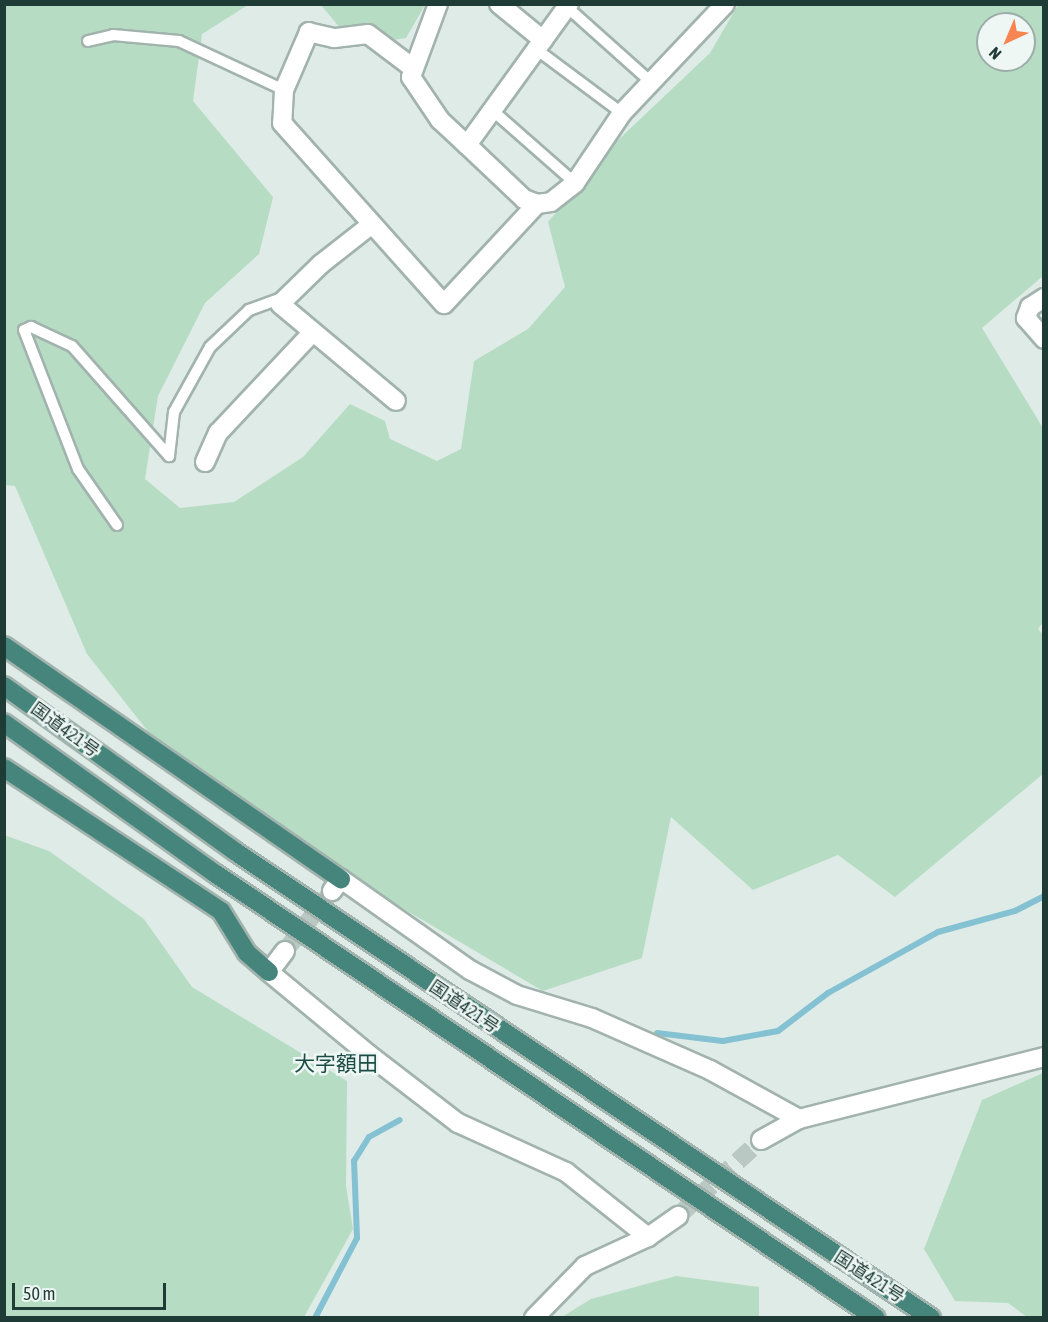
<!DOCTYPE html>
<meta charset="utf-8">
<style>
body{margin:0}
#map{position:relative;width:1048px;height:1322px;overflow:hidden;background:#dfebe6;font-family:"Asap Condensed","Noto Sans JP",sans-serif}
div>[style]{position:absolute}
.green>*{inset:0;background:#b6ddc4}
.stream>*{height:6px;margin:-3px;padding:0 3px;transform-origin:3px;border-radius:3px;background:#84c1d2}
.minor-tunnel>*{height:18px;margin-top:-9px;transform-origin:0;background:repeating-linear-gradient(90deg,#b9c8c3 0 18px,transparent 0 27px)}
.roads{filter:drop-shadow(2px 0 #a2b3ae) drop-shadow(-2px 0 #a2b3ae) drop-shadow(0 2px #a2b3ae) drop-shadow(0 -2px #a2b3ae)}
.service>*{height:10px;margin:-5px;padding:0 5px;transform-origin:5px;border-radius:5px;background:#fff}
.minor>*{height:18px;margin:-9px;padding:0 9px;transform-origin:9px;border-radius:9px;background:#fff}
.trunk>*{height:18px;margin:-9px;padding:0 9px;transform-origin:9px;border-radius:9px;background:#46857b}
span{translate:-50% -50%;white-space:nowrap;text-align:center;line-height:1.15;-webkit-text-stroke:5px #eff7f4;paint-order:stroke}
.street-label{font-size:18px;color:#1f3b36}
.quarter-label{font-size:21px;color:#1b4d45}
.frame{position:absolute;inset:0;border:6px solid #1f3b36;pointer-events:none}
.north{position:absolute;left:976px;top:12px;width:60px;height:60px;box-sizing:border-box;background:#eff7f4;border:2px solid #9caca8;border-radius:50%;rotate:224deg;font-size:16px;font-weight:700;line-height:24px;text-align:center;color:#1f3b36}
.north::after{content:'';display:block;margin:auto;width:21px;height:27px;background:#f68551;clip-path:polygon(50% 0,100% 100%,50% 72%,0 100%)}
.scale{position:absolute;left:12px;top:1283px;width:154px;height:27px;box-sizing:border-box;border:3px solid #1f3b36;border-top:0;padding-left:8px;font-size:18px;line-height:21px;white-space:nowrap;color:#1f3b36;-webkit-text-stroke:4px #eff7f4;paint-order:stroke}
</style>
<div id="map">
<div class="green">
<i style="clip-path:polygon(evenodd,4px 5px,248px 5px,202px 34px,193px 101px,273px 197px,259px 254px,205px 303px,158px 396px,145px 479px,180px 508px,234px 502px,303px 457px,350px 404px,385px 421px,390px 439px,437px 461px,461px 449px,474px 361px,528px 329px,565px 287px,548px 222px,617px 141px,710px 53px,738px 5px,1043px 5px,1043px 276px,982px 328px,1043px 428px,1044px 621px,1038px 629px,1044px 636px,1043px 774px,895px 897px,838px 855px,753px 890px,671px 817px,642px 958px,543px 991px,341px 872px,161px 748px,87px 654px,15px 486px,5px 485px,4px 5px,988px 24px,1024px 24px,1024px 60px,988px 60px,988px 24px)"></i>
<i style="clip-path:polygon(321px 5px,425px 5px,406px 38px,355px 46px)"></i>
<i style="clip-path:polygon(4px 835px,49px 851px,144px 919px,192px 987px,347px 1081px,346px 1186px,353px 1229px,304px 1317px,5px 1317px)"></i>
<i style="clip-path:polygon(1043px 1073px,1043px 1317px,1027px 1317px,1008px 1303px,955px 1301px,924px 1249px,982px 1100px)"></i>
<i style="clip-path:polygon(676px 1276px,759px 1287px,759px 1317px,562px 1317px,591px 1299px)"></i>
</div>
<div class="stream">
<i style="left:657px;top:1033px;width:66px;rotate:6.9deg"></i>
<i style="left:723px;top:1041px;width:56px;rotate:-10.3deg"></i>
<i style="left:778px;top:1031px;width:63px;rotate:-37.2deg"></i>
<i style="left:828px;top:993px;width:126px;rotate:-29deg"></i>
<i style="left:938px;top:932px;width:80px;rotate:-15.3deg"></i>
<i style="left:1015px;top:911px;width:33px;rotate:-27deg"></i>
<i style="left:315px;top:1318px;width:90px;rotate:-62.3deg"></i>
<i style="left:357px;top:1238px;width:77px;rotate:-92.2deg"></i>
<i style="left:354px;top:1161px;width:28px;rotate:-58deg"></i>
<i style="left:369px;top:1137px;width:35px;rotate:-29deg"></i>
</div>
<div class="minor-tunnel">
<i style="left:285px;top:951px;width:76px;rotate:-51.9deg"></i>
<i style="left:678px;top:1216px;width:113px;rotate:-42.5deg"></i>
</div>
<div class="roads">
<div class="service">
<i style="left:567px;top:7px;width:113px;rotate:41.8deg"></i>
<i style="left:88px;top:41px;width:26px;rotate:-13deg"></i>
<i style="left:113px;top:35px;width:66px;rotate:5.2deg"></i>
<i style="left:179px;top:41px;width:116px;rotate:25deg"></i>
<i style="left:536px;top:49px;width:107px;rotate:36.7deg"></i>
<i style="left:492px;top:110px;width:111px;rotate:41.3deg"></i>
<i style="left:117px;top:525px;width:68px;rotate:-124.9deg"></i>
<i style="left:78px;top:469px;width:149px;rotate:-111.2deg"></i>
<i style="left:24px;top:330px;width:8px;rotate:-23deg"></i>
<i style="left:31px;top:327px;width:45px;rotate:24.9deg"></i>
<i style="left:72px;top:346px;width:147px;rotate:48.6deg"></i>
<i style="left:169px;top:456px;width:44px;rotate:-83.5deg"></i>
<i style="left:174px;top:412px;width:74px;rotate:-61deg"></i>
<i style="left:210px;top:347px;width:54px;rotate:-43.5deg"></i>
<i style="left:249px;top:310px;width:38px;rotate:-20deg"></i>
</div>
<div class="minor">
<i style="left:438px;top:4px;width:78px;rotate:110.3deg"></i>
<i style="left:411px;top:77px;width:52px;rotate:56deg"></i>
<i style="left:440px;top:120px;width:37px;rotate:43deg"></i>
<i style="left:499px;top:4px;width:57px;rotate:39.3deg"></i>
<i style="left:413px;top:68px;width:56px;rotate:-142.9deg"></i>
<i style="left:368px;top:34px;width:34px;rotate:173deg"></i>
<i style="left:334px;top:38px;width:26px;rotate:-167deg"></i>
<i style="left:309px;top:32px;width:63px;rotate:113.3deg"></i>
<i style="left:284px;top:90px;width:33px;rotate:93deg"></i>
<i style="left:282px;top:123px;width:243px;rotate:48.2deg"></i>
<i style="left:444px;top:304px;width:137px;rotate:-47.1deg"></i>
<i style="left:537px;top:204px;width:14px;rotate:-159deg"></i>
<i style="left:524px;top:199px;width:79px;rotate:-136.5deg"></i>
<i style="left:467px;top:145px;width:174px;rotate:-54.1deg"></i>
<i style="left:537px;top:204px;width:14px;rotate:-8deg"></i>
<i style="left:551px;top:202px;width:31px;rotate:-38deg"></i>
<i style="left:575px;top:183px;width:84px;rotate:-56.1deg"></i>
<i style="left:622px;top:113px;width:150px;rotate:-46.6deg"></i>
<i style="left:372px;top:224px;width:65px;rotate:141.9deg"></i>
<i style="left:321px;top:264px;width:57px;rotate:135.7deg"></i>
<i style="left:280px;top:304px;width:151px;rotate:39.9deg"></i>
<i style="left:1044px;top:298px;width:17px;rotate:147deg"></i>
<i style="left:1030px;top:307px;width:12px;rotate:110deg"></i>
<i style="left:1026px;top:318px;width:28px;rotate:49deg"></i>
<i style="left:205px;top:462px;width:32px;rotate:-66deg"></i>
<i style="left:218px;top:433px;width:136px;rotate:-46.8deg"></i>
<i style="left:332px;top:891px;width:15px;rotate:-53deg"></i>
<i style="left:341px;top:879px;width:158px;rotate:35.2deg"></i>
<i style="left:470px;top:970px;width:53px;rotate:28deg"></i>
<i style="left:517px;top:995px;width:78px;rotate:17deg"></i>
<i style="left:592px;top:1018px;width:129px;rotate:23.8deg"></i>
<i style="left:710px;top:1070px;width:102px;rotate:28.8deg"></i>
<i style="left:285px;top:951px;width:26px;rotate:127deg"></i>
<i style="left:269px;top:972px;width:129px;rotate:39.6deg"></i>
<i style="left:368px;top:1054px;width:113px;rotate:37.5deg"></i>
<i style="left:458px;top:1123px;width:119px;rotate:24.4deg"></i>
<i style="left:566px;top:1172px;width:105px;rotate:38.4deg"></i>
<i style="left:761px;top:1140px;width:43px;rotate:-28.9deg"></i>
<i style="left:799px;top:1119px;width:253px;rotate:-14.2deg"></i>
<i style="left:534px;top:1318px;width:73px;rotate:-45.6deg"></i>
<i style="left:585px;top:1266px;width:69px;rotate:-24.7deg"></i>
<i style="left:648px;top:1237px;width:37px;rotate:-35deg"></i>
</div>
<div class="trunk">
<i style="left:4px;top:646px;width:410px;rotate:34.7deg"></i>
<i style="left:4px;top:686px;width:285px;rotate:35.6deg"></i>
<i style="left:236px;top:852px;width:837px;rotate:33.84deg"></i>
<i style="left:4px;top:723px;width:260px;rotate:35.5deg"></i>
<i style="left:216px;top:874px;width:795px;rotate:33.93deg"></i>
<i style="left:4px;top:768px;width:260px;rotate:33.4deg"></i>
<i style="left:221px;top:911px;width:49px;rotate:58.2deg"></i>
<i style="left:247px;top:953px;width:29px;rotate:41deg"></i>
</div>
</div>
<div class="street-label">
<span style="left:65px;top:730px;rotate:36deg">国道421号</span>
<span style="left:464px;top:1007px;rotate:34deg">国道421号</span>
<span style="left:869px;top:1277px;rotate:33deg">国道421号</span>
</div>
<div class="quarter-label">
<span style="left:336px;top:1063px">大字額田</span>
</div>
<div class="frame"></div>
<div class="north">N</div>
<div class="scale">50 m</div>
</div>
